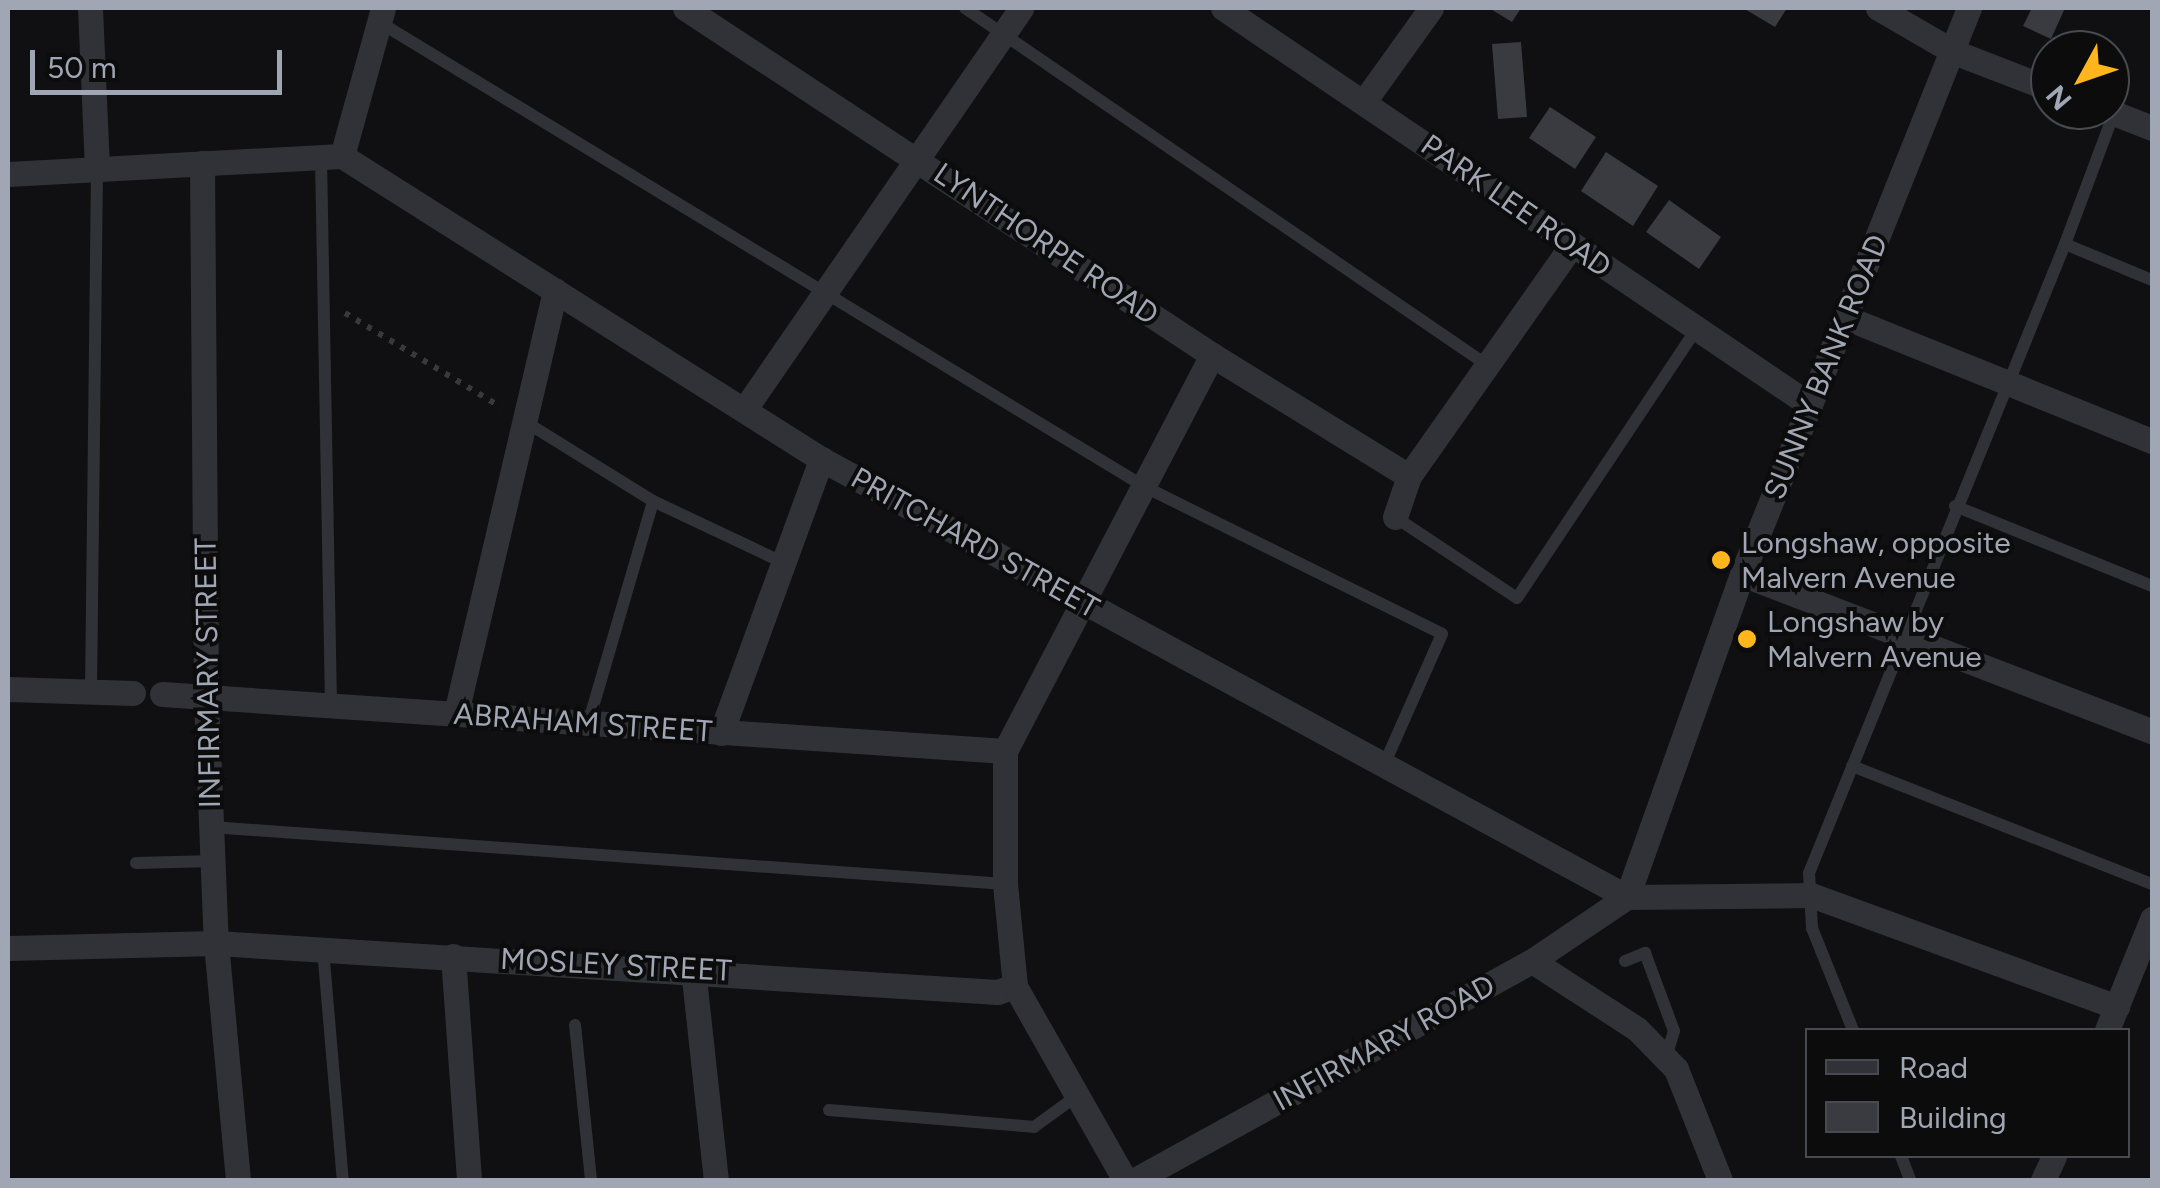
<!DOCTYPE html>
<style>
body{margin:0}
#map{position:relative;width:2160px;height:1188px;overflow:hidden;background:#101012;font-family:Figtree,sans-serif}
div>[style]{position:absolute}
.building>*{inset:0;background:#3a3b40}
.path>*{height:6px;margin-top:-3px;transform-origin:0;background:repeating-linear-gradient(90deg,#37393e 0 5px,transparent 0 13px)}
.lane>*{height:12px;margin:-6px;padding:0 6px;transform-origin:6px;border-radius:6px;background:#313237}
.street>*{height:25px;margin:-12.5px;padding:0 12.5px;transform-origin:12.5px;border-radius:12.5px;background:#313237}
.dots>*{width:28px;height:28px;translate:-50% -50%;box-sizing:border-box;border:5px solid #0c0c0d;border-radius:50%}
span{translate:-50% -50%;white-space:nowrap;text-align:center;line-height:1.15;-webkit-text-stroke:8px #0c0c0d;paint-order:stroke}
.street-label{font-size:30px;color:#a0a6b4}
.poi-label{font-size:30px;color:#a0a6b4}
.left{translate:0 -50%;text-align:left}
.frame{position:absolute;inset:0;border:10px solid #a0a6b4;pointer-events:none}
.legend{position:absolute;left:1805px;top:1028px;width:325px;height:130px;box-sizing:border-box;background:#0c0c0d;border:2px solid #474a50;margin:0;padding:12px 18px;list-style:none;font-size:30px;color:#a0a6b4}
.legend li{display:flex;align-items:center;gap:20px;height:50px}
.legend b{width:50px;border:2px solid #474a50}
.north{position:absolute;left:2030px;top:30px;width:100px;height:100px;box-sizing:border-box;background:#0c0c0d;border:2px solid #474a50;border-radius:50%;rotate:230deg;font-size:28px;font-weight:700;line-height:40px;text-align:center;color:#a0a6b4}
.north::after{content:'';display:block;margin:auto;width:35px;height:45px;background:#ffb61c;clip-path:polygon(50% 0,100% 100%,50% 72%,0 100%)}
.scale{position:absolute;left:30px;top:50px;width:252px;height:45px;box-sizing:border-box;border:5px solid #a0a6b4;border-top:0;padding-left:12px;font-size:30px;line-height:35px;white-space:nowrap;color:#a0a6b4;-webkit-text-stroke:8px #0c0c0d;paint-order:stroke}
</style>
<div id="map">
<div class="building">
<i style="clip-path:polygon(1489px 8px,1521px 8px,1512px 22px)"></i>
<i style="clip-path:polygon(1743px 8px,1787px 8px,1775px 27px)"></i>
<i style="clip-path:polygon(2032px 8px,2065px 8px,2051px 39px,2023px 26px)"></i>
<i style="clip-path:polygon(1521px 42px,1527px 117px,1498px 119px,1492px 44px)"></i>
<i style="clip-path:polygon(1550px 107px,1596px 137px,1575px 169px,1529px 138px)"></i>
<i style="clip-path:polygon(1606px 152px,1658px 186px,1633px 226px,1581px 191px)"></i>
<i style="clip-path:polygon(1669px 200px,1721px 237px,1699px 269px,1646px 232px)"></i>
</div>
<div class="path">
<i style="left:345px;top:313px;width:182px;rotate:31.1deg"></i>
</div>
<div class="lane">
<i style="left:965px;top:8px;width:632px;rotate:34.37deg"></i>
<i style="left:379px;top:22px;width:896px;rotate:31.26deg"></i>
<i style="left:1145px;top:487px;width:331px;rotate:26.3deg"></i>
<i style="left:1442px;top:634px;width:143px;rotate:113.9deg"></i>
<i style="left:2114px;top:113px;width:140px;rotate:110.5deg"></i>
<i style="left:2065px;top:244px;width:94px;rotate:22.5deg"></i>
<i style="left:321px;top:159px;width:547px;rotate:88.95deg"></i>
<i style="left:524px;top:421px;width:152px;rotate:31.8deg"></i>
<i style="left:653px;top:501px;width:140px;rotate:25.3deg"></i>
<i style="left:1955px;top:506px;width:213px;rotate:22.1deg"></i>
<i style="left:1395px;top:517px;width:146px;rotate:33.6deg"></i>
<i style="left:1517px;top:598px;width:322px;rotate:-56.3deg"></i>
<i style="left:91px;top:692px;width:523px;rotate:-89.34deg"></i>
<i style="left:588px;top:724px;width:232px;rotate:-73.7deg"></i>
<i style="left:1852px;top:766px;width:322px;rotate:21.5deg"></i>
<i style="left:211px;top:827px;width:796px;rotate:4.11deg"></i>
<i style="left:136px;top:863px;width:78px;rotate:-1.5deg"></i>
<i style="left:323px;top:949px;width:232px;rotate:85.1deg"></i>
<i style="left:1625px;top:961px;width:22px;rotate:-22deg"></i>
<i style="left:1645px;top:953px;width:83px;rotate:69.6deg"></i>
<i style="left:1674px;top:1031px;width:28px;rotate:107deg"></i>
<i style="left:575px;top:1025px;width:156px;rotate:84.1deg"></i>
<i style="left:1853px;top:1030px;width:110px;rotate:-111.9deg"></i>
<i style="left:1812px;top:928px;width:55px;rotate:-93.1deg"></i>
<i style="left:1809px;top:873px;width:679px;rotate:-67.85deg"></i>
<i style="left:829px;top:1110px;width:206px;rotate:4.7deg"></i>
<i style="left:1034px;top:1127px;width:54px;rotate:-36deg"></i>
<i style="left:1901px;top:1156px;width:26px;rotate:69deg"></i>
</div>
<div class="street">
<i style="left:90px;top:8px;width:161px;rotate:87.5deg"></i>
<i style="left:685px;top:8px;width:631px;rotate:33.36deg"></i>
<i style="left:1212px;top:355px;width:231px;rotate:31.6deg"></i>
<i style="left:1223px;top:8px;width:709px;rotate:34.07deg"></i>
<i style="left:1878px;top:8px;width:88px;rotate:30.1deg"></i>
<i style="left:1954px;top:52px;width:103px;rotate:21.1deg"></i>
<i style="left:1365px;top:100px;width:113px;rotate:-54.3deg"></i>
<i style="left:2106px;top:110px;width:49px;rotate:21.4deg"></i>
<i style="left:342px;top:156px;width:567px;rotate:32.32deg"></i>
<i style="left:821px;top:459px;width:917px;rotate:28.52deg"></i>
<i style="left:342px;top:156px;width:154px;rotate:-74.5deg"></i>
<i style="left:202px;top:163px;width:535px;rotate:89.57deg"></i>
<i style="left:206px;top:698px;width:245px;rotate:87.7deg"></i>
<i style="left:216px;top:943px;width:238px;rotate:84.7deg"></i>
<i style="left:8px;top:174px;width:334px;rotate:-3.1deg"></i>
<i style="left:1847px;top:318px;width:329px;rotate:22deg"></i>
<i style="left:744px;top:410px;width:488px;rotate:-55.4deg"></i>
<i style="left:1395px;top:517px;width:43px;rotate:-71.1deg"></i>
<i style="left:1409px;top:476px;width:281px;rotate:-54.8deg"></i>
<i style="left:1742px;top:574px;width:439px;rotate:21deg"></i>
<i style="left:8px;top:689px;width:125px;rotate:1.8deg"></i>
<i style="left:162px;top:694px;width:845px;rotate:3.87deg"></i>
<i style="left:456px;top:713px;width:434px;rotate:-76.8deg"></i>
<i style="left:721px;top:733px;width:292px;rotate:-69.9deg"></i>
<i style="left:1627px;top:897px;width:343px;rotate:-70.4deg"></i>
<i style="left:1742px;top:574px;width:610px;rotate:-68.15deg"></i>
<i style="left:1627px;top:897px;width:184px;rotate:-0.6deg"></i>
<i style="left:1811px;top:895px;width:326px;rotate:20.1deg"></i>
<i style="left:8px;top:948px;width:208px;rotate:-1.4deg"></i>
<i style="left:216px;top:943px;width:783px;rotate:3.59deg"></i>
<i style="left:997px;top:992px;width:19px;rotate:-18deg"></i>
<i style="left:453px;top:956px;width:225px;rotate:85.9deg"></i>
<i style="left:1532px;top:961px;width:125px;rotate:32.9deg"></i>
<i style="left:1637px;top:1029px;width:56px;rotate:45.7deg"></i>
<i style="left:1676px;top:1069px;width:119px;rotate:68.4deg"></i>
<i style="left:693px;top:969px;width:212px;rotate:83.8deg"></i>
<i style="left:2107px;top:1030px;width:120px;rotate:-67.9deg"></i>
<i style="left:1125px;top:1180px;width:223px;rotate:-119.6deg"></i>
<i style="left:1015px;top:986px;width:102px;rotate:-95.6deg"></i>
<i style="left:1005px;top:884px;width:133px;rotate:-90deg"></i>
<i style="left:1005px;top:751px;width:447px;rotate:-62.4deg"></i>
<i style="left:1135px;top:1180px;width:453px;rotate:-28.9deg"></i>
<i style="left:1532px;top:961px;width:115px;rotate:-34deg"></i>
<i style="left:2043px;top:1180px;width:26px;rotate:-65deg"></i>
</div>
<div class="dots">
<i style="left:1721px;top:560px;background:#ffb61c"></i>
<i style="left:1747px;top:639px;background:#ffb61c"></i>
</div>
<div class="street-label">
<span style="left:1516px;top:206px;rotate:35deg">PARK LEE ROAD</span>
<span style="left:1046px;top:244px;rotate:34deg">LYNTHORPE ROAD</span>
<span style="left:1826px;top:367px;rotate:-68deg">SUNNY BANK ROAD</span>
<span style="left:975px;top:543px;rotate:29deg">PRITCHARD STREET</span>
<span style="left:208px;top:673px;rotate:-91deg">INFIRMARY STREET</span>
<span style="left:583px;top:723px;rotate:4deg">ABRAHAM STREET</span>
<span style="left:616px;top:965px;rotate:3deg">MOSLEY STREET</span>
<span style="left:1384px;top:1043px;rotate:-29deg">INFIRMARY ROAD</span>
</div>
<div class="poi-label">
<span class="left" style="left:1741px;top:560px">Longshaw, opposite<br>Malvern Avenue</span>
<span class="left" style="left:1767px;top:639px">Longshaw by<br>Malvern Avenue</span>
</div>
<div class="frame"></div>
<ul class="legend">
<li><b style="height:12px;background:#313237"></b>Road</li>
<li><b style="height:28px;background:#3a3b40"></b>Building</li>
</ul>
<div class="north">N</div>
<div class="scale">50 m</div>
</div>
